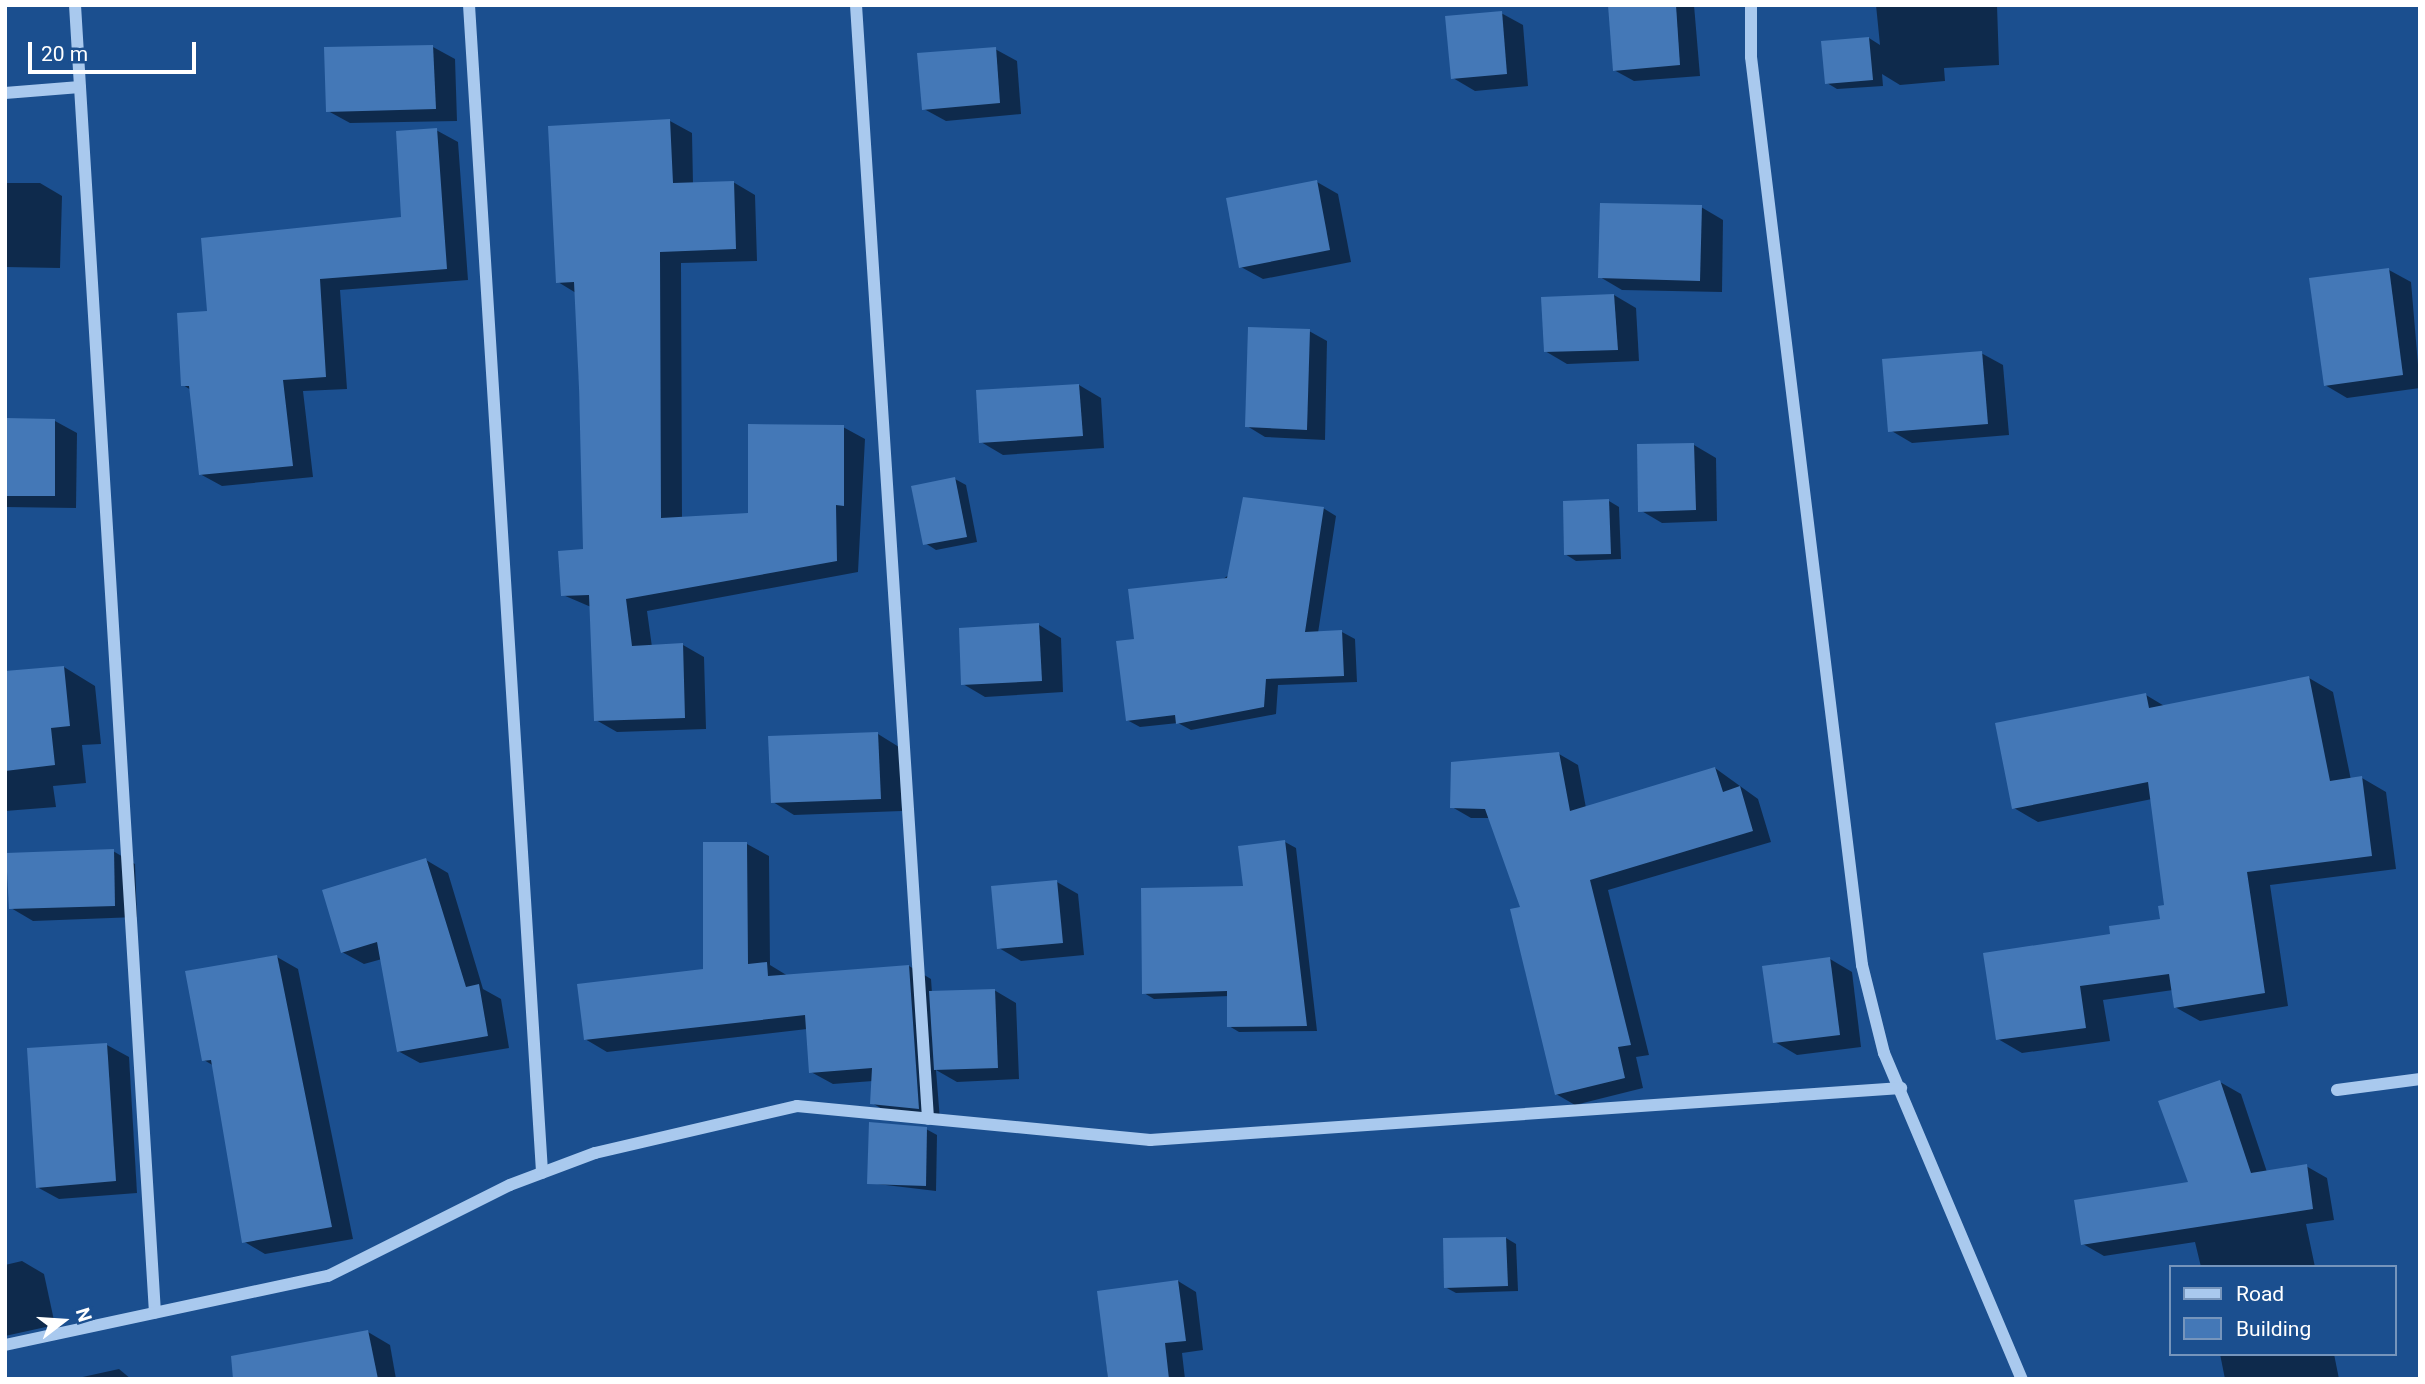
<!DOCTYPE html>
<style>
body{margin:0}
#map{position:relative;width:2425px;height:1384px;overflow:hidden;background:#1b4f8f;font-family:Roboto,sans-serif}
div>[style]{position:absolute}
.shadow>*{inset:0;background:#0007}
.building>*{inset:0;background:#4478b7}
.minor>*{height:12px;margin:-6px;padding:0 6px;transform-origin:6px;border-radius:6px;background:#a9c9ee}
span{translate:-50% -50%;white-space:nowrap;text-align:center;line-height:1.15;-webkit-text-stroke:6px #1b4f8f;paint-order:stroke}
.frame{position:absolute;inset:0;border:7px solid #fff;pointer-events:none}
.legend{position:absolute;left:2169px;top:1265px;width:228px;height:91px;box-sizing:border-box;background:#1b4f8f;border:2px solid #7695bc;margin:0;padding:9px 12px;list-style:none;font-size:21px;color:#fff}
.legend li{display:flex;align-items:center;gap:14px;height:35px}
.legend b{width:35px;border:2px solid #7695bc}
.north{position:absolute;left:28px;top:1286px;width:70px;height:70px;-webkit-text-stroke:5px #1b4f8f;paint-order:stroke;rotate:73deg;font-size:19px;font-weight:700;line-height:28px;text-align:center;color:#fff}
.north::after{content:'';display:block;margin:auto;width:24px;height:32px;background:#fff;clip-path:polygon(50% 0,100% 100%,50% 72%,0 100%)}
.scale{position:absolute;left:28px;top:42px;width:168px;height:32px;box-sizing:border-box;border:4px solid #fff;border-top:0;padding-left:9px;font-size:21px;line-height:24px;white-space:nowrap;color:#fff;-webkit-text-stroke:5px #1b4f8f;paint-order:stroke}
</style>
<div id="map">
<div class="shadow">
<i style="clip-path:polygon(1609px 5px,1694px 5px,1700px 76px,1634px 81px,1614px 70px)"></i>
<i style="clip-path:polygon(1876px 5px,1997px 5px,1999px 65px,1944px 68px,1945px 81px,1900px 85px,1882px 74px,1883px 86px,1837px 89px,1827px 83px,1869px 38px,1880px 45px)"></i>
<i style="clip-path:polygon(1501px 13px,1523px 25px,1528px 86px,1475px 91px,1453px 78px)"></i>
<i style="clip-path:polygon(433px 47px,455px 59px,457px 121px,350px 123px,328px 111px)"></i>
<i style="clip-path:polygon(995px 49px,1017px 61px,1021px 114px,946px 121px,924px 109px)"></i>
<i style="clip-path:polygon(670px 121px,692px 133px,693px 184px,733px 182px,755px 195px,757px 261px,681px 263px,682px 519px,750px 514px,843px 427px,865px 439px,858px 572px,647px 611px,652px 647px,683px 645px,704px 657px,706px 729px,617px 732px,596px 720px,591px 607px,563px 595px,585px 551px,576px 293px,558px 282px)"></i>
<i style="clip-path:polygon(436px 130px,458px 142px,468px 280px,340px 290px,347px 389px,303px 391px,313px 477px,222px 486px,200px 474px,191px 390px,183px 385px,209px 313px,403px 219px)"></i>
<i style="clip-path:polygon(1317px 182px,1338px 194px,1351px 262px,1263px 279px,1241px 267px)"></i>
<i style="clip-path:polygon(5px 183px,40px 183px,62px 196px,60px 268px,5px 267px)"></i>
<i style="clip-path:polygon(1701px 207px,1723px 220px,1722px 292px,1622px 290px,1600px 277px)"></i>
<i style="clip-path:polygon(2389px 270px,2411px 282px,2420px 388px,2347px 398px,2325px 385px)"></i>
<i style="clip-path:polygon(1614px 295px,1636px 308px,1639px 361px,1567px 364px,1545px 351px)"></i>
<i style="clip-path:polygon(1309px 331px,1327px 341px,1325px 440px,1265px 437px,1247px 426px)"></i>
<i style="clip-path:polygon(1981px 353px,2003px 365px,2009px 435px,1912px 443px,1890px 430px)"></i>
<i style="clip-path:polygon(1079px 385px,1101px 398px,1104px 448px,1003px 455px,981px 442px)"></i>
<i style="clip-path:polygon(5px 420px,55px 421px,77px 433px,76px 508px,5px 507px)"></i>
<i style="clip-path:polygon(1694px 445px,1716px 458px,1717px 521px,1662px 523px,1640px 510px)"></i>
<i style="clip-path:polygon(955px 479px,966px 485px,977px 542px,936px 550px,925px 543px)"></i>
<i style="clip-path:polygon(1609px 501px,1619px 507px,1621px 559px,1576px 561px,1565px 554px)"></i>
<i style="clip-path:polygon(1323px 508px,1336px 516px,1318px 633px,1342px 632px,1355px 639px,1357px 682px,1278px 685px,1276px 714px,1191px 730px,1178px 723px,1140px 727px,1127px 720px,1136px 641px)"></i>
<i style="clip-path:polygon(1039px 625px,1061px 638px,1063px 692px,985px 697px,963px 684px)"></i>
<i style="clip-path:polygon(64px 667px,95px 686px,101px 744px,82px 745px,86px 783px,53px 786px,56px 807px,5px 811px,5px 673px)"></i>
<i style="clip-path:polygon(2309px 678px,2333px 692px,2351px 780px,2362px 778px,2386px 792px,2396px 869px,2270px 885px,2288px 1006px,2200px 1021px,2175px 1007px,2173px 990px,2103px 1000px,2110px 1041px,2022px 1053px,1998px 1039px,2112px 935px,2162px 920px,2166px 907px,2152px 799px,2038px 822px,2014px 808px,2146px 695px,2166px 707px)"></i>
<i style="clip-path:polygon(878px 734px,899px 747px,902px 811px,794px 815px,773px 802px)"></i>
<i style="clip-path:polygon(1559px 754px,1578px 765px,1586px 808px,1715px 768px,1758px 799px,1771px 842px,1608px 890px,1649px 1055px,1636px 1057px,1643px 1088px,1575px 1105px,1556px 1094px,1522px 908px,1490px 818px,1471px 818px,1452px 807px)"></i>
<i style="clip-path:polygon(1285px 842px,1296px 848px,1317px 1031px,1239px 1032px,1229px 1026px,1229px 996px,1154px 999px,1144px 993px)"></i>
<i style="clip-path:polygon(704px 844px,747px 844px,769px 856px,770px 965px,788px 976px,909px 966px,931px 979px,932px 993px,994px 990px,1016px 1003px,1019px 1079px,957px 1082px,936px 1070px,940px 1120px,894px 1116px,872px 1103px,873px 1081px,833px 1084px,811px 1072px,807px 1029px,607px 1052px,585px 1039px,705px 971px)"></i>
<i style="clip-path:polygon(113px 851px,135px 864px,137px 917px,33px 921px,11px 908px)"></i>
<i style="clip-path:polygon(426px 860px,448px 873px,483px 989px,501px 999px,509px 1048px,420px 1063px,398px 1051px,382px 959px,364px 964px,342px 952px)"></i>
<i style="clip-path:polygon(1057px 882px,1078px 894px,1084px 955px,1021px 961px,999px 948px)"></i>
<i style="clip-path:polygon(277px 957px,298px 969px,353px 1239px,265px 1254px,243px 1241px,214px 1066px,204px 1060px)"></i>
<i style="clip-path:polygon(1830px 959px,1852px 972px,1861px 1047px,1797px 1055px,1775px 1042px)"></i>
<i style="clip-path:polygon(107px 1045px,129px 1057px,137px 1193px,59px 1199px,37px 1187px)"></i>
<i style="clip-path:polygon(2220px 1082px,2241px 1094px,2267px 1172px,2306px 1166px,2327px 1178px,2334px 1220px,2306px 1224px,2315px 1267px,2201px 1267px,2195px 1242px,2104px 1256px,2083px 1244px,2190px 1184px)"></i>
<i style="clip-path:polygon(926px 1129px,937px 1135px,936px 1191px,869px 1183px)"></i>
<i style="clip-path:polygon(1506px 1238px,1516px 1244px,1518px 1291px,1456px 1293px,1445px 1287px)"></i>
<i style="clip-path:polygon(22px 1261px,44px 1274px,55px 1325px,5px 1336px,5px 1265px)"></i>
<i style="clip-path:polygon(1178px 1281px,1196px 1292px,1203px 1350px,1182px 1353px,1185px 1379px,1108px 1379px,1099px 1292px)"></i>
<i style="clip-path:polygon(368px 1332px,390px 1345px,396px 1379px,311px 1379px)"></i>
<i style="clip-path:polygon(2220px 1354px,2334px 1354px,2339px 1379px,2225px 1379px)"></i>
<i style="clip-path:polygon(119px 1369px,131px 1379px,78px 1379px,78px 1378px)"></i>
</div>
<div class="building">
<i style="clip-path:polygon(1608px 5px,1676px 5px,1680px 65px,1613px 71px)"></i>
<i style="clip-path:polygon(1502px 11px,1507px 74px,1451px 79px,1445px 16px)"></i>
<i style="clip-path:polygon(1869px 37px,1873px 80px,1825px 84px,1821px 41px)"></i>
<i style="clip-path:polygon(433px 45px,436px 109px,326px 112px,324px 47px)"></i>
<i style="clip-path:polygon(996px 47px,1000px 103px,922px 110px,917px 53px)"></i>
<i style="clip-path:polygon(670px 119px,673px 183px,734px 181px,736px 249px,660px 252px,661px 518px,748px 513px,748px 424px,844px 425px,844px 506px,836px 505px,837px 561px,626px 599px,632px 646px,683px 643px,685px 718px,594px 721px,589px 595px,561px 596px,558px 551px,583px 549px,579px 388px,574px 282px,556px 283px,548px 126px)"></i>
<i style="clip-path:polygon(437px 128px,447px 269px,320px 279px,326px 377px,283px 380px,293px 466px,199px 475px,189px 386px,181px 386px,177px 313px,207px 311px,201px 238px,401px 217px,396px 131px)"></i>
<i style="clip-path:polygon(1317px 180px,1330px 250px,1239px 268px,1226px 198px)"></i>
<i style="clip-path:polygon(1600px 203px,1702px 205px,1700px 281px,1598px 278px)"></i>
<i style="clip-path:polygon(2389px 268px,2403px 375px,2324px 386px,2309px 278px)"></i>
<i style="clip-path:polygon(1614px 294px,1618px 350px,1544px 352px,1541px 297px)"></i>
<i style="clip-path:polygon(1248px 327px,1310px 329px,1307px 430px,1245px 427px)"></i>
<i style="clip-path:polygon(1982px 351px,1988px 424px,1888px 432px,1882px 359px)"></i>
<i style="clip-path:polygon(1079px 384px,1083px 436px,979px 443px,976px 390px)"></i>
<i style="clip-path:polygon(5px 418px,55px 419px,55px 496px,5px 496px)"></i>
<i style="clip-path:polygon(1694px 443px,1696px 510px,1638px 512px,1637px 444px)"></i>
<i style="clip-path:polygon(955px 477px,967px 537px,923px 545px,911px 486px)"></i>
<i style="clip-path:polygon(1243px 497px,1324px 507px,1305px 632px,1342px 630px,1344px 676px,1266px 679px,1264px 707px,1176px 724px,1175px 715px,1126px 721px,1116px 641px,1134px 639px,1128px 589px,1227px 578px)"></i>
<i style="clip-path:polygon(1609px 499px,1611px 554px,1564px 555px,1563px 501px)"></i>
<i style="clip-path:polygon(1039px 623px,1042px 681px,961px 685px,959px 628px)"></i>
<i style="clip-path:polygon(64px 666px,70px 726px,51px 728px,55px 765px,5px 771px,5px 671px)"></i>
<i style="clip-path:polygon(2309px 676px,2330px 781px,2362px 776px,2372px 856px,2247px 872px,2265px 993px,2174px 1008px,2169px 974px,2080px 986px,2086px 1028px,1996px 1040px,1983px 953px,2110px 934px,2109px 926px,2160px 919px,2158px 906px,2164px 905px,2148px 782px,2012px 809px,1995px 723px,2146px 693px,2149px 708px)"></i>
<i style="clip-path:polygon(878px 732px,881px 799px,771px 803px,768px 736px)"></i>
<i style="clip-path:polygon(1559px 752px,1570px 811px,1715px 767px,1723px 792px,1740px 786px,1753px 831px,1590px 880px,1631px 1045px,1618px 1047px,1625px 1078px,1555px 1095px,1510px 909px,1520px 907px,1485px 809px,1450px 808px,1451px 762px)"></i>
<i style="clip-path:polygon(1285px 840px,1307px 1026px,1227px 1027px,1227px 991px,1142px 994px,1141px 888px,1243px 886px,1238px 846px)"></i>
<i style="clip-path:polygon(703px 842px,747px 842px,748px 964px,767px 962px,768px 976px,909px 965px,919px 1109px,870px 1104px,872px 1068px,809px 1073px,805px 1015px,584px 1040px,577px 984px,703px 969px)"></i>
<i style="clip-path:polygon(114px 849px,115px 906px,9px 909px,6px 853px)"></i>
<i style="clip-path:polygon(426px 858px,466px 987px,479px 984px,488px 1036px,397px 1052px,377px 942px,341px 953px,322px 890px)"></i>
<i style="clip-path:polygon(1057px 880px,1063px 943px,997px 949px,991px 886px)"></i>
<i style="clip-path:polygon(277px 955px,332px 1227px,242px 1243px,211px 1060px,202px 1061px,185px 971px)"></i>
<i style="clip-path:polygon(1830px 957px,1840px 1035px,1773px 1043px,1762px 966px)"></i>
<i style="clip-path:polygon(995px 989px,998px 1068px,934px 1070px,929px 991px)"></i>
<i style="clip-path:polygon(107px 1043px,116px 1181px,36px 1188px,27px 1048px)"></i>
<i style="clip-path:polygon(2220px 1080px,2251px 1173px,2307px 1164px,2313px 1209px,2081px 1245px,2074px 1200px,2188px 1182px,2158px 1101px)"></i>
<i style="clip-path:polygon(869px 1122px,927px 1127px,926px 1186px,867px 1184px)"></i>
<i style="clip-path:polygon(1506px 1237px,1508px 1286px,1444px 1288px,1443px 1238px)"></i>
<i style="clip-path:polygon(1178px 1280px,1186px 1341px,1165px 1343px,1169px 1379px,1108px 1379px,1097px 1291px)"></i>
<i style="clip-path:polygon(368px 1330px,378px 1379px,233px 1379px,231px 1356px)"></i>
</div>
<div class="minor">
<i style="left:75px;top:5px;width:1310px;rotate:86.5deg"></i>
<i style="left:469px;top:5px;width:1170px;rotate:86.42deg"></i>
<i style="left:856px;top:5px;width:1116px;rotate:86.3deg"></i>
<i style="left:1751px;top:5px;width:52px;rotate:90deg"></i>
<i style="left:1751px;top:57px;width:915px;rotate:83.03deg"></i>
<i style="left:1862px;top:965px;width:91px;rotate:76deg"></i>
<i style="left:1884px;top:1053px;width:354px;rotate:67.1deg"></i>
<i style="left:5px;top:93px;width:75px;rotate:-4.6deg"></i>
<i style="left:2337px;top:1090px;width:84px;rotate:-7.5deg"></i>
<i style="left:5px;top:1345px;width:330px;rotate:-12.1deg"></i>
<i style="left:328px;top:1276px;width:203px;rotate:-26.6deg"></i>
<i style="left:510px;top:1185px;width:91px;rotate:-20.6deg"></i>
<i style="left:595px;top:1153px;width:207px;rotate:-13.1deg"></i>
<i style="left:797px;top:1106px;width:355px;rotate:5.5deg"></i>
<i style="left:1150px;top:1140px;width:753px;rotate:-3.96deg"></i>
</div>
<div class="frame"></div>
<ul class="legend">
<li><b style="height:9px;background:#a9c9ee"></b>Road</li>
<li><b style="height:19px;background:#4478b7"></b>Building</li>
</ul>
<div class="north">N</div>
<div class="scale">20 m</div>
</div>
